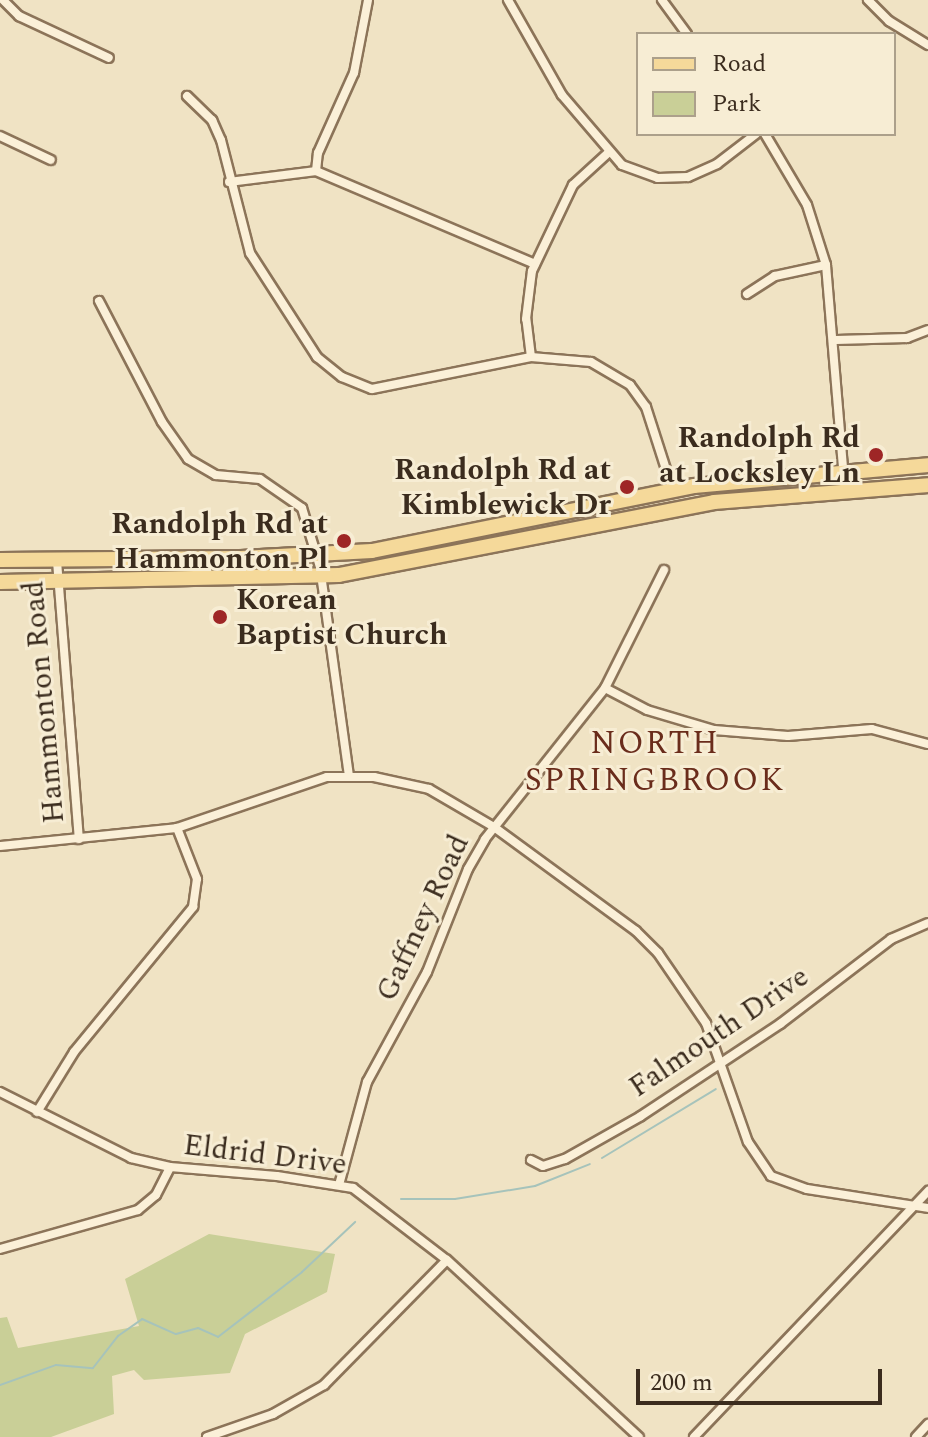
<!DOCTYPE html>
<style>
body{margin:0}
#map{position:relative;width:928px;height:1437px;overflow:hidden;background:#f0e3c4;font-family:Spectral,serif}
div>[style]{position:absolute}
.green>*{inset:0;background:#c9cf97}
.stream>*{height:2px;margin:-1px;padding:0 1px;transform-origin:1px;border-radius:1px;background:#a6c3bb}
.roads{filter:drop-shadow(2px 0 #8c7459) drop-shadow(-2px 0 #8c7459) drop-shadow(0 2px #8c7459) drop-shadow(0 -2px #8c7459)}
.minor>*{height:8px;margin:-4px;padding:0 4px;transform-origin:4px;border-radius:4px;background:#fbf0d8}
.primary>*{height:14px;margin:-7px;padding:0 7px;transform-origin:7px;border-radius:7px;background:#f5d99a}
.dots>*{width:22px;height:22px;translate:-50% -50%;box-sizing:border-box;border:4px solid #f7edd4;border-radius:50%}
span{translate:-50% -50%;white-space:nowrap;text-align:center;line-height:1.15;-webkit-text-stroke:6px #f7edd4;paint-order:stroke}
.poi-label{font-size:30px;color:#3b2c1e;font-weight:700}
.right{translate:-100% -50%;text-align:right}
.left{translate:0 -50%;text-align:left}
.street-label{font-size:30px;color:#3b2c1e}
.neighbourhood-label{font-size:32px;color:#6a2c1b;letter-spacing:2px}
.legend{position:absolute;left:636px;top:32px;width:260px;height:104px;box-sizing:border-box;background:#f7edd4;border:2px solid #aca08b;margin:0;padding:10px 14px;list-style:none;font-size:24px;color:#3b2c1e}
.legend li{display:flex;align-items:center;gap:16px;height:40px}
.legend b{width:40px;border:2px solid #aca08b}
.scale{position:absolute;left:636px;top:1369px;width:246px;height:36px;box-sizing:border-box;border:4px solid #3b2c1e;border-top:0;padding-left:10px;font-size:24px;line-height:28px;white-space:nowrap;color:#3b2c1e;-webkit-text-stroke:6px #f7edd4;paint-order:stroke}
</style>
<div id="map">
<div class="green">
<i style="clip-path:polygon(209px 1234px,335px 1254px,327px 1292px,245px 1334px,230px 1373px,144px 1380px,134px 1370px,112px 1376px,114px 1414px,51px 1437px,0 1437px,0 1318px,7px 1317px,18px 1348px,139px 1326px,125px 1279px)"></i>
</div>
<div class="stream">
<i style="left:602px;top:1158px;width:133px;rotate:-31.2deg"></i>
<i style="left:401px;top:1199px;width:54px"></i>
<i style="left:455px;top:1199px;width:81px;rotate:-9.2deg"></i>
<i style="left:535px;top:1186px;width:59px;rotate:-21.8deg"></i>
<i style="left:0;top:1385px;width:59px;rotate:-19.7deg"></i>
<i style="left:56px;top:1365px;width:37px;rotate:5deg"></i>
<i style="left:93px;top:1368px;width:41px;rotate:-52deg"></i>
<i style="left:118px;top:1336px;width:29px;rotate:-35deg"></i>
<i style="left:142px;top:1319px;width:37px;rotate:24deg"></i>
<i style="left:176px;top:1334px;width:23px;rotate:-15deg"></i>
<i style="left:198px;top:1328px;width:22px;rotate:24deg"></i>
<i style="left:218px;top:1337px;width:106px;rotate:-37.7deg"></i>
<i style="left:302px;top:1272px;width:73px;rotate:-43.3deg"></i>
</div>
<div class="roads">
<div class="minor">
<i style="left:3px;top:0;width:23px;rotate:45deg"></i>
<i style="left:19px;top:16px;width:99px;rotate:25deg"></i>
<i style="left:508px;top:0;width:109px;rotate:60.4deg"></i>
<i style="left:562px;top:95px;width:92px;rotate:49.4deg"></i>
<i style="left:622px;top:165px;width:38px;rotate:20deg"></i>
<i style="left:658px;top:178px;width:30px;rotate:-2deg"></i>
<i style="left:688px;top:177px;width:32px;rotate:-24deg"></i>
<i style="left:717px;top:164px;width:49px;rotate:-37.6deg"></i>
<i style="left:662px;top:0;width:42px;rotate:53.7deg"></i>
<i style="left:868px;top:0;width:30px;rotate:45deg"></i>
<i style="left:889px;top:21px;width:46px;rotate:31.6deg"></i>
<i style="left:187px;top:96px;width:35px;rotate:44deg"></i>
<i style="left:212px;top:120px;width:22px;rotate:66deg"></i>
<i style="left:221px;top:140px;width:117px;rotate:75.6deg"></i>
<i style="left:250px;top:253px;width:124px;rotate:57.2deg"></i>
<i style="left:317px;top:357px;width:32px;rotate:39deg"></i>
<i style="left:342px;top:377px;width:32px;rotate:22deg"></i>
<i style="left:372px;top:389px;width:162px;rotate:-11.4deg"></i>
<i style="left:531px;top:357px;width:60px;rotate:4.8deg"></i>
<i style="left:591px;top:362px;width:45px;rotate:30.5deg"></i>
<i style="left:630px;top:385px;width:27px;rotate:54deg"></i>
<i style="left:646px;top:407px;width:88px;rotate:72.2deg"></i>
<i style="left:765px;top:134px;width:82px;rotate:59.4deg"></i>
<i style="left:807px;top:205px;width:63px;rotate:72.4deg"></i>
<i style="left:826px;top:265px;width:225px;rotate:85.2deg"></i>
<i style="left:0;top:136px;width:56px;rotate:25.2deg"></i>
<i style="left:316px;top:171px;width:18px;rotate:-84deg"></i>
<i style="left:318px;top:153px;width:88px;rotate:-65.8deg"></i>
<i style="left:354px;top:73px;width:74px;rotate:-79.1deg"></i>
<i style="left:229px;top:182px;width:88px;rotate:-7.2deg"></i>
<i style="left:316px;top:171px;width:238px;rotate:23deg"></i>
<i style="left:747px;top:294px;width:33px;rotate:-33deg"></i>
<i style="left:775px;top:276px;width:52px;rotate:-12.2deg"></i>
<i style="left:99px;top:301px;width:136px;rotate:62.5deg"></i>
<i style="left:162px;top:422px;width:45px;rotate:54.9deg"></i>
<i style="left:188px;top:459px;width:32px;rotate:30deg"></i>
<i style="left:216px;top:475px;width:44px;rotate:5.2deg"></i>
<i style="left:260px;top:479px;width:51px;rotate:34.6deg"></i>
<i style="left:302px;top:508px;width:62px;rotate:73deg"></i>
<i style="left:320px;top:567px;width:211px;rotate:82.1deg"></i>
<i style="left:836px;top:340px;width:71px;rotate:-1.6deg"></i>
<i style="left:907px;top:338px;width:22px;rotate:-21deg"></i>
<i style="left:531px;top:357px;width:38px;rotate:-97deg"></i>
<i style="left:526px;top:319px;width:48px;rotate:-82.9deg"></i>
<i style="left:532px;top:271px;width:95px;rotate:-64.5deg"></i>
<i style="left:573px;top:185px;width:47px;rotate:-42.4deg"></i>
<i style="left:57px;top:561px;width:279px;rotate:85.5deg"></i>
<i style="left:605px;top:688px;width:47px;rotate:27.6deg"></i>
<i style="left:647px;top:710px;width:70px;rotate:16.6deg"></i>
<i style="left:714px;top:730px;width:74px;rotate:4.6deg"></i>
<i style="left:788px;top:736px;width:84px;rotate:-4.8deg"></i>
<i style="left:872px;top:729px;width:58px;rotate:15deg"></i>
<i style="left:0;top:846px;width:178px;rotate:-5.8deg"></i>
<i style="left:177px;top:828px;width:158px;rotate:-18.8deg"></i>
<i style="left:327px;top:777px;width:47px"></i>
<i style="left:374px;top:777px;width:56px;rotate:12.3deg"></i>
<i style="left:429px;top:789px;width:75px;rotate:30.3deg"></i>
<i style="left:494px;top:827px;width:176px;rotate:36.2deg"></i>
<i style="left:636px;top:931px;width:31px;rotate:45deg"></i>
<i style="left:658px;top:953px;width:85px;rotate:55.6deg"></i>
<i style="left:706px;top:1023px;width:126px;rotate:70.6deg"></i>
<i style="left:748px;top:1142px;width:41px;rotate:55.9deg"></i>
<i style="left:771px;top:1176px;width:38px;rotate:20deg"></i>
<i style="left:807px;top:1189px;width:122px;rotate:8.9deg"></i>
<i style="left:0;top:1092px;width:147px;rotate:26.7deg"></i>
<i style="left:131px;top:1158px;width:40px;rotate:13deg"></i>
<i style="left:170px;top:1167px;width:107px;rotate:4.8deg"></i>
<i style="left:277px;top:1176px;width:77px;rotate:9deg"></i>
<i style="left:353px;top:1188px;width:118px;rotate:37.5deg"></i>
<i style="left:447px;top:1260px;width:261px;rotate:42.7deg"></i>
<i style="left:37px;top:1112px;width:70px;rotate:-58.3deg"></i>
<i style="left:74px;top:1052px;width:188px;rotate:-50.6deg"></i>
<i style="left:193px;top:907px;width:28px;rotate:-82deg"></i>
<i style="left:197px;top:879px;width:55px;rotate:-111.4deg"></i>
<i style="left:531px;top:1160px;width:13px;rotate:27deg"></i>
<i style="left:543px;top:1166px;width:23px;rotate:-18deg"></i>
<i style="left:565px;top:1159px;width:87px;rotate:-29.5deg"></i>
<i style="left:641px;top:1116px;width:167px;rotate:-33.5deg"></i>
<i style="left:780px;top:1024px;width:140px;rotate:-37.4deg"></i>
<i style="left:891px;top:939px;width:40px;rotate:-23.4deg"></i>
<i style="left:339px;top:1185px;width:107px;rotate:-74.8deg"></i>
<i style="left:367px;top:1082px;width:125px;rotate:-61.4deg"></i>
<i style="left:427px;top:972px;width:111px;rotate:-68.3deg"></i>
<i style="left:468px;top:869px;width:34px;rotate:-60deg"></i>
<i style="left:485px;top:839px;width:193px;rotate:-51.5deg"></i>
<i style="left:605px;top:688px;width:132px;rotate:-63.4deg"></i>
<i style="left:0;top:1249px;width:143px;rotate:-15.8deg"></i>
<i style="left:138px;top:1210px;width:23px;rotate:-40deg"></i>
<i style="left:156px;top:1195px;width:31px;rotate:-63deg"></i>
<i style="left:207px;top:1437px;width:70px;rotate:-19.2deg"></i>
<i style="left:273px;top:1414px;width:59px;rotate:-29.6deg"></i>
<i style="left:324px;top:1385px;width:175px;rotate:-45.5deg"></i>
<i style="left:694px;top:1437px;width:340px;rotate:-46.4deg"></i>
<i style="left:916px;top:1437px;width:18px;rotate:-47deg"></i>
</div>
<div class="primary">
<i style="left:0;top:560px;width:241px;rotate:-0.5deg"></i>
<i style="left:241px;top:558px;width:131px;rotate:-3.1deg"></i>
<i style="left:372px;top:551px;width:328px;rotate:-11.4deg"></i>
<i style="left:694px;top:486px;width:235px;rotate:-5.1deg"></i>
<i style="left:0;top:582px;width:339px;rotate:-1.2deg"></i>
<i style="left:339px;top:575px;width:382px;rotate:-11deg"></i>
<i style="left:714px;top:502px;width:215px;rotate:-4.5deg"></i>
</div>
</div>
<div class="dots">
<i style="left:876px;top:455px;background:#9e2626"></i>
<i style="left:627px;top:487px;background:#9e2626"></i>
<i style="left:344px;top:541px;background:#9e2626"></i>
<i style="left:220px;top:617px;background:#9e2626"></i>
</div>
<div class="poi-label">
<span class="right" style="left:860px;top:455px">Randolph Rd<br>at Locksley Ln</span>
<span class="right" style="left:611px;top:487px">Randolph Rd at<br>Kimblewick Dr</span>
<span class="right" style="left:328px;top:541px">Randolph Rd at<br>Hammonton Pl</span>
<span class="left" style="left:236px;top:617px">Korean<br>Baptist Church</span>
</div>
<div class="street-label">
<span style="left:44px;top:702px;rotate:-95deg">Hammonton Road</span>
<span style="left:423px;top:918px;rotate:-65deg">Gaffney Road</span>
<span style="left:719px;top:1032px;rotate:-34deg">Falmouth Drive</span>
<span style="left:265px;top:1155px;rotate:7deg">Eldrid Drive</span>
</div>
<div class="neighbourhood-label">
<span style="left:655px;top:763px">NORTH<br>SPRINGBROOK</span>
</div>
<ul class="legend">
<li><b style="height:10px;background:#f5d99a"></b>Road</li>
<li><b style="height:22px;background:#c9cf97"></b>Park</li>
</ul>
<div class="scale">200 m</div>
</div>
